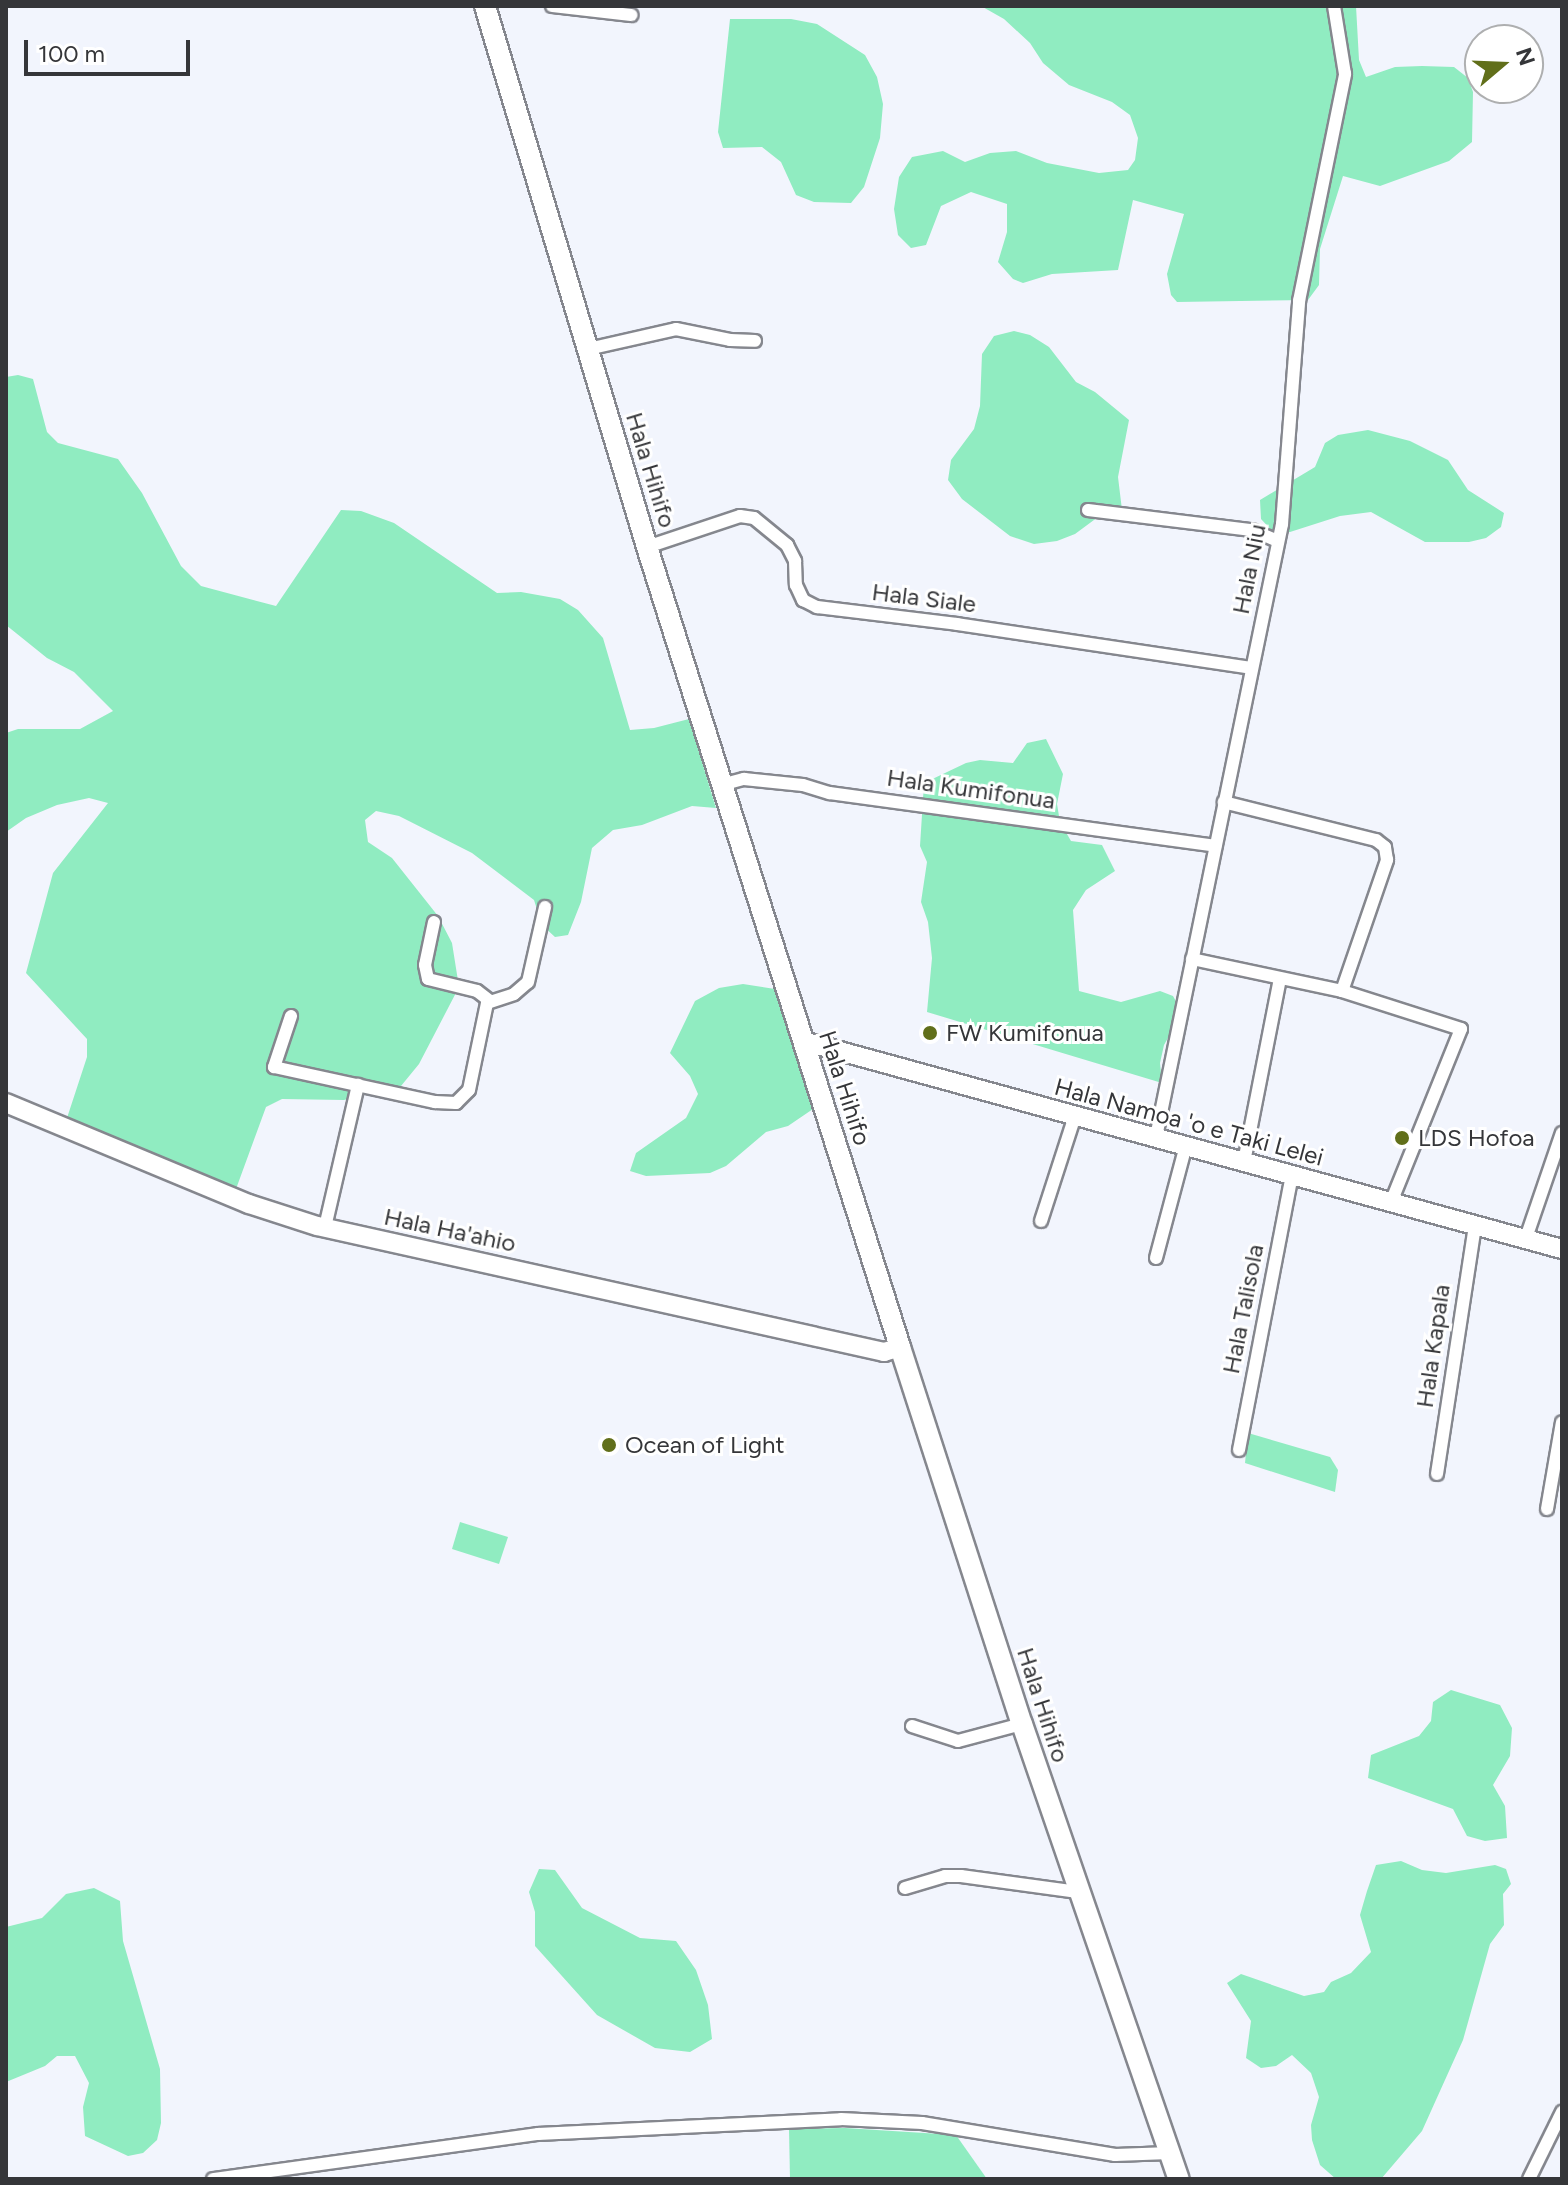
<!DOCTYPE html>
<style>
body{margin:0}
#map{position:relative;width:1568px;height:2185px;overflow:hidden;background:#f2f5fd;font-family:Figtree,sans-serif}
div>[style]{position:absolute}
.green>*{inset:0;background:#90ecc1}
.roads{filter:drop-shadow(2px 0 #85878e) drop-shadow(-2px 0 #85878e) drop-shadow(0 2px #85878e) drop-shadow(0 -2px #85878e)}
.street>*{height:12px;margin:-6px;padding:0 6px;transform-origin:6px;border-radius:6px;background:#fff}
.secondary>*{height:18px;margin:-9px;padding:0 9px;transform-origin:9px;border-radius:9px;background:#fff}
.primary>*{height:20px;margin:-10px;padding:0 10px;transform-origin:10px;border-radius:10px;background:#fff}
.dots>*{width:22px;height:22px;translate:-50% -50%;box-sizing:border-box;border:4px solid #fff;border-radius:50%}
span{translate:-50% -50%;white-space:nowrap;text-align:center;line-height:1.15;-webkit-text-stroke:6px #fff;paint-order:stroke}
.street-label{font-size:24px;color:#353639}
.poi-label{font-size:24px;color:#353639}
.left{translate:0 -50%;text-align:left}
.frame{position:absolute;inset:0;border:8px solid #353639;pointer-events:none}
.north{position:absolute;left:1464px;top:24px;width:80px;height:80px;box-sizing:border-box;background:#fff;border:2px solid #aeafb0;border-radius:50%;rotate:71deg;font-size:22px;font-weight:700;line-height:32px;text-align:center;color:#353639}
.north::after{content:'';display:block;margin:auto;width:28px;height:36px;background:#616f1a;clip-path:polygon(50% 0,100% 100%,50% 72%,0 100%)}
.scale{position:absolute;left:24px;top:40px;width:166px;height:36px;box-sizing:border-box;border:4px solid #353639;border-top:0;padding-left:10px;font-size:24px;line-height:28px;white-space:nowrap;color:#353639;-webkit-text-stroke:6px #fff;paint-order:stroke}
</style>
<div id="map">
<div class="green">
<i style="clip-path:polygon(981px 6px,1356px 6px,1359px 60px,1366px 77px,1395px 67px,1422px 66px,1454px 67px,1468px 78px,1473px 92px,1472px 142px,1449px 161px,1380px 186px,1343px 176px,1320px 249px,1319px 285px,1308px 300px,1177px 302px,1171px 295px,1167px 274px,1184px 214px,1133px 200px,1118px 270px,1052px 274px,1023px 283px,1013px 279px,998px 262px,1007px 232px,1007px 204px,971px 192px,941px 206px,926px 245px,911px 248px,898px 235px,894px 209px,899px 177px,912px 157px,943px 151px,965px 162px,990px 153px,1016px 151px,1047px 163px,1099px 173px,1128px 170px,1135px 160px,1138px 138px,1130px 115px,1112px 102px,1069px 85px,1043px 63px,1030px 43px,1004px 19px)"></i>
<i style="clip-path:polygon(730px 19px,791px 19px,817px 24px,865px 55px,877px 77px,883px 104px,880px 138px,864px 187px,851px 203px,814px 202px,796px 195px,781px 162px,762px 147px,723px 148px,718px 132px)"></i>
<i style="clip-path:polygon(1014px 331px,1030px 335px,1049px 347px,1076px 382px,1095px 392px,1129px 420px,1118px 477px,1122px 510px,1098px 517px,1075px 534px,1057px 541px,1034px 544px,1010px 536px,962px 499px,948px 480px,951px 460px,974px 429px,980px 406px,982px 354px,994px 336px)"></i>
<i style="clip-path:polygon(18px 375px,33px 379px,47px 432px,58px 443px,118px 459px,142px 493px,181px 566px,201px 586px,276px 606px,341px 510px,361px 511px,394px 523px,497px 593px,521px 592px,560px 599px,578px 610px,603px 638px,630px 730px,654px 728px,689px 719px,716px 808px,692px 806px,642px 825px,613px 830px,592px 848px,581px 902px,568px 935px,555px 937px,542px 925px,534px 900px,472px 853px,399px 816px,376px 811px,365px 820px,368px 842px,392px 858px,438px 916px,452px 943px,459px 987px,419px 1064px,401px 1086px,344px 1100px,282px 1099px,266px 1107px,236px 1189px,66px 1121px,87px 1057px,87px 1039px,26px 973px,53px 873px,108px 803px,89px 798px,57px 805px,26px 818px,6px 832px,6px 733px,18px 729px,80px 729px,113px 711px,74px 672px,47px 658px,6px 625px,6px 377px)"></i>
<i style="clip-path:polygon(1368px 430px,1410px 441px,1448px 460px,1468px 490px,1504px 513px,1501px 527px,1486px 538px,1469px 542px,1425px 542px,1371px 512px,1340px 516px,1290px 532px,1274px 533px,1261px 519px,1260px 500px,1315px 467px,1325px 443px,1338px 435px)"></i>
<i style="clip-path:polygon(1046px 739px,1063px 774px,1057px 804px,1060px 822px,1071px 841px,1102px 845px,1115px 871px,1086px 890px,1073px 910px,1079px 991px,1121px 1002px,1160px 991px,1173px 996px,1178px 1005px,1177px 1022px,1164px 1045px,1160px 1063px,1162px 1083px,927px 1012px,932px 958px,928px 922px,921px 902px,927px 862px,920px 846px,924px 783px,966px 763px,980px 760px,1013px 763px,1027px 743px)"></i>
<i style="clip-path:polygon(743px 984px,775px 989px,813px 1109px,788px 1126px,766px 1132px,726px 1166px,710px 1173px,646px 1176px,630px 1171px,636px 1153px,686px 1118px,698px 1094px,690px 1076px,670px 1053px,695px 1001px,719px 988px)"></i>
<i style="clip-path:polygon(1248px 1433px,1330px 1457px,1338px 1470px,1335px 1492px,1245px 1463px)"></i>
<i style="clip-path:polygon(460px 1522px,508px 1537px,499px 1564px,452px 1549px)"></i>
<i style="clip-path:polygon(1451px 1690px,1500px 1705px,1512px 1728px,1510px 1756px,1493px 1785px,1505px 1806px,1507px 1838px,1485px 1841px,1467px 1836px,1453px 1809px,1368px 1778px,1371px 1755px,1419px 1736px,1431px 1721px,1433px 1702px)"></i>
<i style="clip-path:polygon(1401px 1861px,1422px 1870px,1446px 1873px,1495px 1865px,1506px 1869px,1511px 1884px,1503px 1894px,1504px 1925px,1490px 1944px,1463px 2040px,1422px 2131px,1381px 2179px,1336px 2179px,1320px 2165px,1312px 2140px,1311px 2125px,1319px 2097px,1311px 2073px,1292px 2055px,1276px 2066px,1261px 2068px,1246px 2058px,1251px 2021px,1227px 1983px,1241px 1974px,1304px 1996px,1324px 1992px,1331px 1982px,1351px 1973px,1371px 1952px,1360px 1915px,1367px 1891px,1376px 1865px)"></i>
<i style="clip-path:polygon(539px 1869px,555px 1870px,582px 1908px,640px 1938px,676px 1941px,696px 1970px,708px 2005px,712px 2039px,690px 2052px,655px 2048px,597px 2015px,535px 1946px,535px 1912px,529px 1892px)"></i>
<i style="clip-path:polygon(94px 1888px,120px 1901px,123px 1941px,160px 2069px,161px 2123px,157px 2140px,143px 2153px,128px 2156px,85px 2136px,83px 2107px,89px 2083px,75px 2056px,57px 2056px,45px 2066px,6px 2082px,6px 1927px,42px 1918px,66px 1894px)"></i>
<i style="clip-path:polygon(845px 2128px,956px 2135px,987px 2179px,790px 2179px,789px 2129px)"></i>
</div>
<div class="roads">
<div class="street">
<i style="left:552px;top:6px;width:80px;rotate:6.5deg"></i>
<i style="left:588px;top:349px;width:90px;rotate:-12.8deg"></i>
<i style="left:676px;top:329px;width:55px;rotate:11.5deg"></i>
<i style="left:730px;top:340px;width:25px;rotate:2deg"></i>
<i style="left:1088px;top:510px;width:165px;rotate:7deg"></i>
<i style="left:1252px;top:530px;width:28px;rotate:23deg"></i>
<i style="left:647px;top:547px;width:98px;rotate:-18.4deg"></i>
<i style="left:740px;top:516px;width:14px;rotate:8deg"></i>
<i style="left:754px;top:518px;width:43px;rotate:39.3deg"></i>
<i style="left:787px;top:545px;width:18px;rotate:63deg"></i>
<i style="left:795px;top:561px;width:24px;rotate:88deg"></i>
<i style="left:796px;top:585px;width:17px;rotate:65deg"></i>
<i style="left:803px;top:600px;width:16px;rotate:27deg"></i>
<i style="left:817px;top:607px;width:141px;rotate:6.9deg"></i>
<i style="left:957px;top:624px;width:298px;rotate:8.5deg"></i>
<i style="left:721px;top:785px;width:24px;rotate:-15deg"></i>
<i style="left:744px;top:779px;width:59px;rotate:5.8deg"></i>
<i style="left:803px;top:785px;width:28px;rotate:17deg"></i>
<i style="left:830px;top:793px;width:389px;rotate:7.8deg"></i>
<i style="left:434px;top:922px;width:44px;rotate:101.8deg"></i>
<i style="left:425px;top:965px;width:14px;rotate:78deg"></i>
<i style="left:428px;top:979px;width:50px;rotate:13.8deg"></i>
<i style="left:477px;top:991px;width:16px;rotate:38deg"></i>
<i style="left:1192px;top:959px;width:153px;rotate:12deg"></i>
<i style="left:1342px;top:991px;width:139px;rotate:-71deg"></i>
<i style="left:1387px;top:860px;width:13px;rotate:-99deg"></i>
<i style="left:1385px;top:847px;width:11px;rotate:-142deg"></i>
<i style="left:1376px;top:840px;width:157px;rotate:-166deg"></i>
<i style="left:1342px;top:991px;width:125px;rotate:17.7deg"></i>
<i style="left:1461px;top:1029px;width:187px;rotate:112deg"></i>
<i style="left:291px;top:1016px;width:54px;rotate:108.4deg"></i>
<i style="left:274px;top:1067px;width:165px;rotate:12.3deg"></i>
<i style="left:435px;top:1102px;width:21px;rotate:3deg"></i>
<i style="left:456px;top:1103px;width:18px;rotate:-45deg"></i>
<i style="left:469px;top:1090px;width:89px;rotate:-78.3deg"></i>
<i style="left:487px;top:1003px;width:28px;rotate:-18deg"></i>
<i style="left:514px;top:994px;width:18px;rotate:-41deg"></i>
<i style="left:528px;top:982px;width:77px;rotate:-77.2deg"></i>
<i style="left:1156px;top:1137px;width:626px;rotate:-78.38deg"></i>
<i style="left:1282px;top:524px;width:224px;rotate:-85.6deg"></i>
<i style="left:1299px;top:301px;width:232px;rotate:-78.5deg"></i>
<i style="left:1345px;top:74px;width:69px;rotate:-99.2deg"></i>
<i style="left:1244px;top:1162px;width:187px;rotate:-78.9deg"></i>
<i style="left:1041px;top:1221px;width:110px;rotate:-72.1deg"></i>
<i style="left:325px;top:1227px;width:146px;rotate:-76.9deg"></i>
<i style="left:1526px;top:1238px;width:111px;rotate:-71.1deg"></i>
<i style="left:1156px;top:1258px;width:117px;rotate:-75.1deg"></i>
<i style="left:1239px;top:1450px;width:280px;rotate:-79.1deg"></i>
<i style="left:1437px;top:1474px;width:252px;rotate:-81.3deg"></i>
<i style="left:1547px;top:1509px;width:88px;rotate:-80.2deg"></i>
<i style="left:912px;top:1726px;width:48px;rotate:18.1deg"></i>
<i style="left:958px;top:1741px;width:66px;rotate:-14.9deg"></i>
<i style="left:905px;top:1888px;width:42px;rotate:-16.7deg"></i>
<i style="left:945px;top:1876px;width:16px"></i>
<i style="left:961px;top:1876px;width:118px;rotate:7.8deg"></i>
<i style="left:213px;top:2179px;width:328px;rotate:-7.9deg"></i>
<i style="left:538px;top:2134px;width:303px;rotate:-2.8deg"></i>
<i style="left:841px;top:2119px;width:81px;rotate:2.8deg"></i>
<i style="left:922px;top:2123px;width:196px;rotate:9.4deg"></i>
<i style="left:1115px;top:2155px;width:55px;rotate:-2.1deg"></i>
<i style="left:1529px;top:2179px;width:75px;rotate:-63.8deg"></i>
</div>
<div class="secondary">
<i style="left:803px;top:1041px;width:787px;rotate:15.33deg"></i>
<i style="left:6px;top:1103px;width:263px;rotate:22.6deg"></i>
<i style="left:249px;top:1204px;width:71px;rotate:17.9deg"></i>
<i style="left:317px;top:1226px;width:581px;rotate:12.53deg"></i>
<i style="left:884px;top:1352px;width:17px;rotate:-17deg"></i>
</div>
<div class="primary">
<i style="left:485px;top:6px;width:565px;rotate:73.33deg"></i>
<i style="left:647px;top:547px;width:839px;rotate:72.45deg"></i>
<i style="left:900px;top:1347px;width:396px;rotate:72.1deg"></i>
<i style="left:1022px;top:1724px;width:481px;rotate:71deg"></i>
</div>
</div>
<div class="dots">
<i style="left:930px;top:1033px;background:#616f1a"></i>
<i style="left:1402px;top:1138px;background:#616f1a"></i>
<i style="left:609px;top:1445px;background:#616f1a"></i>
</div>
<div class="street-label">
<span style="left:651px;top:470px;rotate:73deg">Hala Hihifo</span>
<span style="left:1249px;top:569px;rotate:-79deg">Hala Niu</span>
<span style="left:924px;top:598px;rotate:7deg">Hala Siale</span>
<span style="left:971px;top:789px;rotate:8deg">Hala Kumifonua</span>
<span style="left:845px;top:1088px;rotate:72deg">Hala Hihifo</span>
<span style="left:1189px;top:1122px;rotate:15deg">Hala Namoa 'o e Taki Lelei</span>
<span style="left:450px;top:1230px;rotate:12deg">Hala Ha'ahio</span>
<span style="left:1243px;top:1309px;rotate:-79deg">Hala Talisola</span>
<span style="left:1433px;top:1346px;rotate:-82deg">Hala Kapala</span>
<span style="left:1043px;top:1705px;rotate:72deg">Hala Hihifo</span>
</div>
<div class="poi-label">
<span class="left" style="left:946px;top:1033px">FW Kumifonua</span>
<span class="left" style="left:1418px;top:1138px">LDS Hofoa</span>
<span class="left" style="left:625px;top:1445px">Ocean of Light</span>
</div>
<div class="frame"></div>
<div class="north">N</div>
<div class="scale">100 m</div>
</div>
